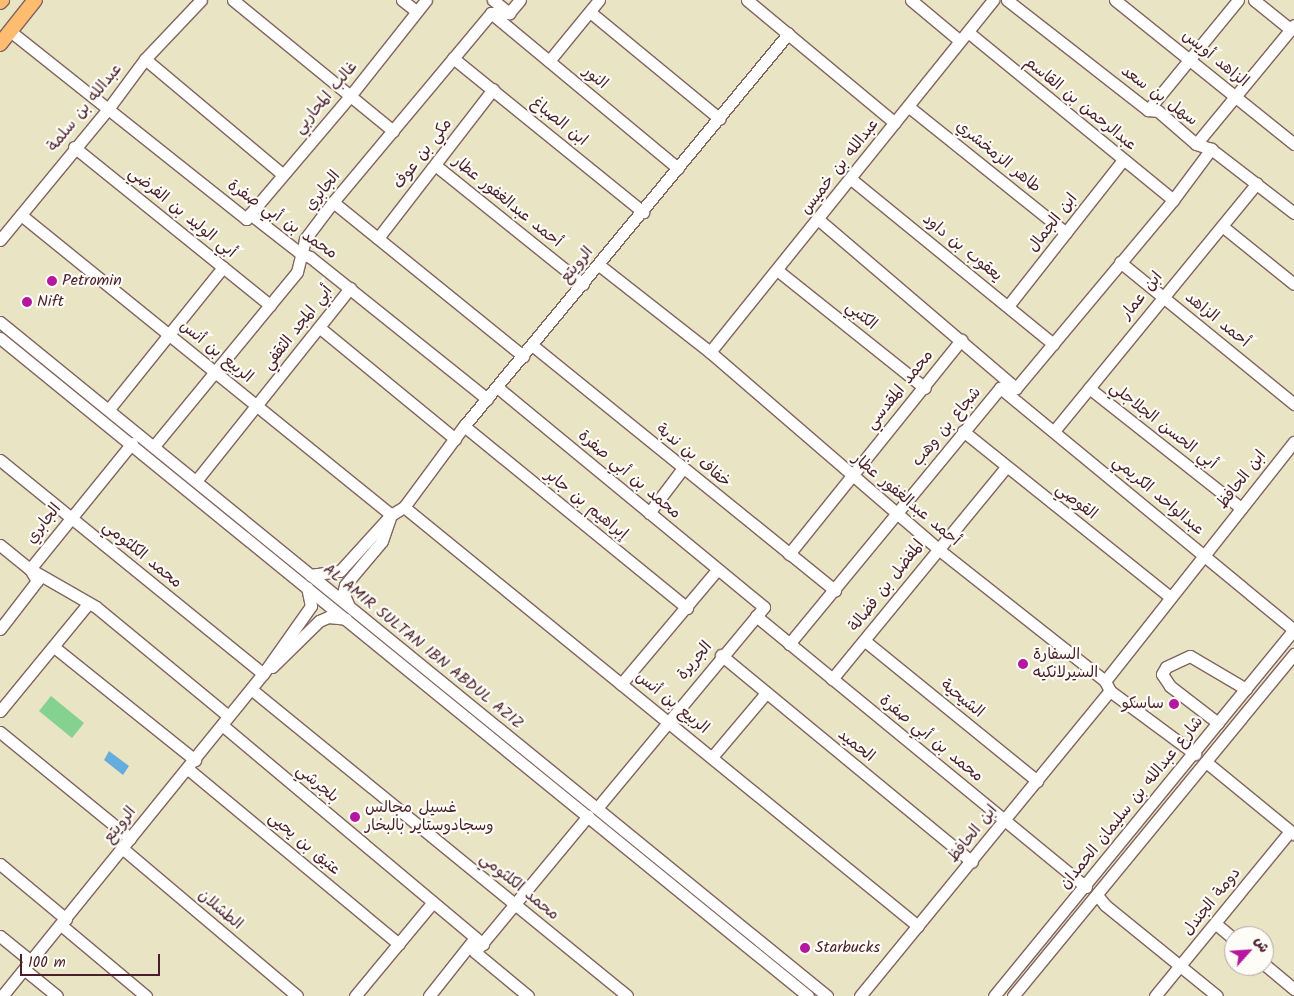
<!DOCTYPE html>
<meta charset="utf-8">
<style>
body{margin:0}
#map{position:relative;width:1294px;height:996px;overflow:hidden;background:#e9e4c4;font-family:Kalam,"Playpen Sans Arabic",sans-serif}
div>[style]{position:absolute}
.green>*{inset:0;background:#85d18f}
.water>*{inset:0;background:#66addd}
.roads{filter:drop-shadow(1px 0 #826461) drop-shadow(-1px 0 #826461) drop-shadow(0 1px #826461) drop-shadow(0 -1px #826461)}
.minor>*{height:11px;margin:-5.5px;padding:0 5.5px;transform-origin:5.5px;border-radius:5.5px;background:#fff}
.major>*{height:14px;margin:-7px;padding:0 7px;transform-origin:7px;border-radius:7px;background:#fdbc70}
.dots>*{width:14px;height:14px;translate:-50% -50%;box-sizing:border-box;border:2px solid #fdfcf7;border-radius:50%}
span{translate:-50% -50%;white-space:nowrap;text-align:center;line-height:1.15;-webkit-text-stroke:4.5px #fdfcf7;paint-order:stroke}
.street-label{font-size:16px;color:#4a1f2b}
.poi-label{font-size:16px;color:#4a1f2b}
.left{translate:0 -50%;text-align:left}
.right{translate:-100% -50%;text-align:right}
.north{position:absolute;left:1224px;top:926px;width:50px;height:50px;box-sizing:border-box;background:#fdfcf7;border:1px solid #b5a4a5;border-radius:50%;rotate:64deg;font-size:14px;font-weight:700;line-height:20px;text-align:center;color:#4a1f2b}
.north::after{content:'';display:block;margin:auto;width:18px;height:22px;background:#b5179e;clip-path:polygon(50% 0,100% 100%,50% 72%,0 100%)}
.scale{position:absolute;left:20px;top:954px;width:140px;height:22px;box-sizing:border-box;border:2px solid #4a1f2b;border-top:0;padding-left:6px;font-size:15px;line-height:18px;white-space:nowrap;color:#4a1f2b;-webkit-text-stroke:4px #fdfcf7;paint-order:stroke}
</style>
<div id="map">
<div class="green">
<i style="clip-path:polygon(51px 696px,84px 723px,72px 738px,39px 711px)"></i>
</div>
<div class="water">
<i style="clip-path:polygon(109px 751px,129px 766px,123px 775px,104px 760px)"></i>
</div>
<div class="roads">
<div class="minor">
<i style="left:233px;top:0;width:207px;rotate:39.3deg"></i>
<i style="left:402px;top:0;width:18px;rotate:38deg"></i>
<i style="left:493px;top:0;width:21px;rotate:39deg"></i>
<i style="left:747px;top:0;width:192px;rotate:39.7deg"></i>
<i style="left:911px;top:0;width:64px;rotate:39.9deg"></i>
<i style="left:1007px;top:0;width:179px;rotate:38deg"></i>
<i style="left:1148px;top:110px;width:10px;rotate:6deg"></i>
<i style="left:1158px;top:111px;width:50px;rotate:41deg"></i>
<i style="left:1196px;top:144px;width:16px;rotate:18deg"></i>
<i style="left:1211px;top:149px;width:105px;rotate:37.6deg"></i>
<i style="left:1115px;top:0;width:230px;rotate:38.8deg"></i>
<i style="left:1254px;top:0;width:46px;rotate:38.9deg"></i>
<i style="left:590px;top:12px;width:168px;rotate:39.5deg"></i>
<i style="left:491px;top:13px;width:243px;rotate:39.7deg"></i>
<i style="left:10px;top:31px;width:302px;rotate:38.5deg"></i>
<i style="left:246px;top:219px;width:6px;rotate:-51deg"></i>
<i style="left:250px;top:214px;width:63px;rotate:38deg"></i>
<i style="left:300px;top:253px;width:11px;rotate:22deg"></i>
<i style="left:310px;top:257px;width:227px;rotate:38.7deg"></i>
<i style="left:968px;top:32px;width:265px;rotate:39.3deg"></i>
<i style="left:453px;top:58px;width:245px;rotate:39deg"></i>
<i style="left:145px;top:59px;width:179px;rotate:40deg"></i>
<i style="left:549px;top:61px;width:79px;rotate:-50.7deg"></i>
<i style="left:909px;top:107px;width:201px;rotate:38.7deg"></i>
<i style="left:1148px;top:110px;width:142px;rotate:-50.7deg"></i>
<i style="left:1196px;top:144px;width:154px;rotate:-50.5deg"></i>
<i style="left:74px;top:147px;width:252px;rotate:38.9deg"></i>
<i style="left:435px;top:165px;width:190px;rotate:38.8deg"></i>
<i style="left:851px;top:179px;width:261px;rotate:39.2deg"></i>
<i style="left:333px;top:202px;width:245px;rotate:39deg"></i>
<i style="left:250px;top:214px;width:155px;rotate:-49.7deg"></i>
<i style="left:350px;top:96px;width:122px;rotate:-51.6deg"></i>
<i style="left:21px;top:215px;width:476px;rotate:39deg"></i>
<i style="left:819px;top:220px;width:259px;rotate:40.5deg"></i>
<i style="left:1222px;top:226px;width:92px;rotate:38.9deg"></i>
<i style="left:378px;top:238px;width:188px;rotate:-52.3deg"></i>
<i style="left:0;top:240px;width:170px;rotate:-50.5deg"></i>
<i style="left:108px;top:109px;width:62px;rotate:-53.5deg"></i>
<i style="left:145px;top:59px;width:81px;rotate:-46.5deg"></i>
<i style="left:1120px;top:262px;width:225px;rotate:39.2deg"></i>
<i style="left:599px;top:265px;width:141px;rotate:38.1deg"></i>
<i style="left:710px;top:352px;width:301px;rotate:40.8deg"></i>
<i style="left:938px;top:549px;width:213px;rotate:38.3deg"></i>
<i style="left:1105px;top:681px;width:11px;rotate:63deg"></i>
<i style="left:1110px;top:691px;width:106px;rotate:36.5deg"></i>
<i style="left:777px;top:270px;width:189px;rotate:38.6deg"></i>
<i style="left:1008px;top:306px;width:186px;rotate:-51.8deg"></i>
<i style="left:0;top:322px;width:1067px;rotate:39.18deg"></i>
<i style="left:320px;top:328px;width:175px;rotate:39.4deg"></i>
<i style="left:0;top:338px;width:1042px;rotate:39.16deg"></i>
<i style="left:532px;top:345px;width:390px;rotate:39deg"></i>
<i style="left:710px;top:352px;width:452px;rotate:-51.2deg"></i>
<i style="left:497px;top:387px;width:346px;rotate:39.5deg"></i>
<i style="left:764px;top:607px;width:261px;rotate:129.7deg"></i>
<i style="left:1089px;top:388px;width:194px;rotate:38.3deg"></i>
<i style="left:109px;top:409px;width:182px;rotate:-51.2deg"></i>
<i style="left:464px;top:426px;width:288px;rotate:39.2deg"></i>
<i style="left:963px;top:431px;width:265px;rotate:38.7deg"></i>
<i style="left:1054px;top:431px;width:320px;rotate:-50.7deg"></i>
<i style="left:154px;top:446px;width:225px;rotate:-50.6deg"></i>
<i style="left:297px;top:272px;width:34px;rotate:-76deg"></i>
<i style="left:305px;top:239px;width:46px;rotate:-52.9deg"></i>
<i style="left:333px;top:202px;width:246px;rotate:-50.1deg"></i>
<i style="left:491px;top:13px;width:18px"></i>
<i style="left:509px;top:13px;width:17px;rotate:-50deg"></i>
<i style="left:0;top:460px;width:339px;rotate:39.1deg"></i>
<i style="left:196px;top:481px;width:247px;rotate:-51.4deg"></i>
<i style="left:404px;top:507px;width:663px;rotate:39.19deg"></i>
<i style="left:649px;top:513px;width:56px;rotate:-52.9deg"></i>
<i style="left:0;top:545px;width:38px;rotate:39deg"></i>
<i style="left:30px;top:569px;width:76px;rotate:29.9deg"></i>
<i style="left:96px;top:607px;width:171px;rotate:39.5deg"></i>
<i style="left:789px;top:554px;width:275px;rotate:-51.2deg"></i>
<i style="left:310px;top:575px;width:30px;rotate:-8deg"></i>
<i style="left:340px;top:571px;width:76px;rotate:-47.7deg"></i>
<i style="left:391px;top:515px;width:15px;rotate:-32deg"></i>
<i style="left:404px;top:507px;width:101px;rotate:-53.5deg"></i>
<i style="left:464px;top:426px;width:509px;rotate:-50.43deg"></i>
<i style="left:348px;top:604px;width:12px;rotate:-114deg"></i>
<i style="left:343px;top:593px;width:8px;rotate:-76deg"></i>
<i style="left:345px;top:585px;width:57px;rotate:-49.9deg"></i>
<i style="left:382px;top:541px;width:28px;rotate:-71deg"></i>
<i style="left:756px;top:616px;width:427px;rotate:39.4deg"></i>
<i style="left:0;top:629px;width:61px;rotate:-52.4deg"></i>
<i style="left:37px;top:581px;width:14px;rotate:-120deg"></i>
<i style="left:30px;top:569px;width:162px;rotate:-51deg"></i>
<i style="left:865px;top:641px;width:222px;rotate:39.1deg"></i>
<i style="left:789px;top:644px;width:332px;rotate:-50.5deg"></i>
<i style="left:1000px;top:388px;width:16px"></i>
<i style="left:1016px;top:388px;width:245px;rotate:-50.1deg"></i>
<i style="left:1173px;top:200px;width:64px;rotate:-53.3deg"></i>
<i style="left:54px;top:647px;width:181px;rotate:38.7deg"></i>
<i style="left:721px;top:655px;width:325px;rotate:39.5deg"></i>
<i style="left:272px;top:667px;width:66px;rotate:-44.4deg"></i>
<i style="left:319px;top:621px;width:10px;rotate:-24deg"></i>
<i style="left:328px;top:617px;width:18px;rotate:6deg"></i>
<i style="left:832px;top:679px;width:274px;rotate:-50.6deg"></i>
<i style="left:1105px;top:681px;width:305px;rotate:-51.7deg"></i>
<i style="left:621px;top:684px;width:149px;rotate:-49.9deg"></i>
<i style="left:251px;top:689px;width:485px;rotate:39.2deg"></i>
<i style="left:0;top:711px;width:139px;rotate:-50.6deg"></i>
<i style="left:1218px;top:723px;width:61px;rotate:-142.4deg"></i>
<i style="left:1170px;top:686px;width:14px;rotate:-124deg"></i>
<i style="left:1162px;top:674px;width:8px;rotate:-60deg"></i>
<i style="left:1166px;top:667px;width:26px;rotate:-25deg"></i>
<i style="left:1190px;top:656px;width:65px;rotate:30.5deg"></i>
<i style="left:222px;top:725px;width:341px;rotate:40deg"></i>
<i style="left:0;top:732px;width:168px;rotate:39.2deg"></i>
<i style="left:712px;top:757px;width:84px;rotate:-49.8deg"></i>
<i style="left:1206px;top:762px;width:114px;rotate:39.3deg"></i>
<i style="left:188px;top:769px;width:274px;rotate:39.7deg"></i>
<i style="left:122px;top:848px;width:229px;rotate:40.2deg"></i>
<i style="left:0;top:864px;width:86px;rotate:39.8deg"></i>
<i style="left:1097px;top:895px;width:13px;rotate:51deg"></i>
<i style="left:1105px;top:905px;width:144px;rotate:39.1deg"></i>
<i style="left:1216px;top:924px;width:23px;rotate:40deg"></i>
<i style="left:61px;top:925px;width:111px;rotate:39.9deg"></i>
<i style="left:0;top:936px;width:41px;rotate:39.1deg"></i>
<i style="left:1264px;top:964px;width:39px;rotate:40deg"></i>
<i style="left:25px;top:970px;width:41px;rotate:39.1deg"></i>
<i style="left:2px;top:996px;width:414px;rotate:-51deg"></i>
<i style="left:263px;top:674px;width:83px;rotate:-54.8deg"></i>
<i style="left:311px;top:606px;width:19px;rotate:-102deg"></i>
<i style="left:355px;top:996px;width:122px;rotate:-50.3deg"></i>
<i style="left:429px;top:996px;width:74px;rotate:-51.6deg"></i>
<i style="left:528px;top:996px;width:69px;rotate:-140.3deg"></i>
<i style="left:475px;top:952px;width:177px;rotate:-50.3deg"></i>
<i style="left:860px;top:996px;width:394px;rotate:-50.7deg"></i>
<i style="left:994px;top:996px;width:473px;rotate:-50.7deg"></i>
<i style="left:1294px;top:630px;width:381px;rotate:-140.5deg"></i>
<i style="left:1013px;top:996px;width:443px;rotate:-50.6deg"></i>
<i style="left:1155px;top:996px;width:213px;rotate:-50.7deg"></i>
</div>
<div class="major">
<i style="left:0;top:2px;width:3px;rotate:-45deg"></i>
<i style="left:0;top:44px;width:56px;rotate:-51.5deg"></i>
</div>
</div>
<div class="dots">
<i style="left:52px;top:281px;background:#b5179e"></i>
<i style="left:27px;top:302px;background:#b5179e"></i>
<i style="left:1023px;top:664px;background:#b5179e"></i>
<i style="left:1174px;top:704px;background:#b5179e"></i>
<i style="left:355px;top:817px;background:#b5179e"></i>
<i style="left:805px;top:948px;background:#b5179e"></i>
</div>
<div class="street-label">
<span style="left:1215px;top:59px;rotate:39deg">الزاهد أويس</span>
<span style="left:595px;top:78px;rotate:40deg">النور</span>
<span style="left:1159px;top:96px;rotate:36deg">سهل بن سعد</span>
<span style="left:326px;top:98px;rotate:-50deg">غالب المحاربي</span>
<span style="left:1080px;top:104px;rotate:39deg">عبدالرحمن بن القاسم</span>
<span style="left:85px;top:108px;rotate:-51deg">عبدالله بن سلمة</span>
<span style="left:559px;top:122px;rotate:39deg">ابن الصباغ</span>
<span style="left:423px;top:154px;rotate:-52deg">مكي بن عوف</span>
<span style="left:998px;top:157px;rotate:39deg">طاهر الزمخشري</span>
<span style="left:840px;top:167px;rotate:-52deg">عبدالله بن خميس</span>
<span style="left:323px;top:191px;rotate:-51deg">الجابري</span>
<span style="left:507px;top:202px;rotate:39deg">أحمد عبدالغفور عطار</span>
<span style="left:182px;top:213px;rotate:39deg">أبي الوليد بن الفرضي</span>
<span style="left:282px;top:220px;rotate:34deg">محمد بن أبي صفرة</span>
<span style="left:1053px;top:223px;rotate:-52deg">ابن الجمال</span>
<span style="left:962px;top:248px;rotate:39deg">يعقوب بن داود</span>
<span style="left:577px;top:265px;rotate:-50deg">الرويتع</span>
<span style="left:1142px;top:296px;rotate:-51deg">ابن عمار</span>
<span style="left:861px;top:316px;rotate:39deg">الكتبي</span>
<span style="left:1217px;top:320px;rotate:39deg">أحمد الزاهد</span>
<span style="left:298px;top:328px;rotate:-52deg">أبي المجد الثقفي</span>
<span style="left:216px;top:352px;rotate:39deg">الربيع بن أنس</span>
<span style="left:900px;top:390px;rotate:-51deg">محمد المقدسي</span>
<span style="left:1163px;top:426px;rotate:38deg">أبي الحسن الجلاجلي</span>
<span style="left:947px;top:427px;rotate:-50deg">شجاع بن وهب</span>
<span style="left:693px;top:456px;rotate:39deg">خفاف بن ندبة</span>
<span style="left:629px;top:475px;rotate:40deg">محمد بن أبي صفرة</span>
<span style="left:1242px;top:480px;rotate:-52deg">ابن الحافظ</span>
<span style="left:1158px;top:496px;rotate:40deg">عبدالواحد الكريمي</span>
<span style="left:906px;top:500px;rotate:40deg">أحمد عبدالغفور عطار</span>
<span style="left:1076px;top:502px;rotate:38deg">القوصي</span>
<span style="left:586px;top:505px;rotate:39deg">إبراهيم بن جابر</span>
<span style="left:44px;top:524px;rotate:-52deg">الجابري</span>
<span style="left:142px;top:555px;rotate:39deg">محمد الكلثومي</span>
<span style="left:887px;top:586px;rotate:-52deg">المفضل بن فضالة</span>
<span style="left:423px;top:647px;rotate:39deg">AL AMIR SULTAN IBN ABDUL AZIZ</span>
<span style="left:695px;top:661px;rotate:-50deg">الجريرة</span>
<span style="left:962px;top:699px;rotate:39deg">الشيحية</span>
<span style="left:672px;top:703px;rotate:39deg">الربيع بن أنس</span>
<span style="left:931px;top:739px;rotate:39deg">محمد بن أبي صفرة</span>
<span style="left:856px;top:746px;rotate:39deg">الحميد</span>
<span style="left:317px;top:784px;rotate:40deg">بلجرشي</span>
<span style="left:1132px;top:803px;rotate:-51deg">شارع عبدالله بن سليمان الحمدان</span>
<span style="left:120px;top:825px;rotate:-51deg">الرويتع</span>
<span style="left:973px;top:834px;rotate:-51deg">ابن الحافظ</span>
<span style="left:304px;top:844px;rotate:40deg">عتيق بن يحيى</span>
<span style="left:519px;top:887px;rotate:39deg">محمد الكلثومي</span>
<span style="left:1212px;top:902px;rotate:-51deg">دومة الجندل</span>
<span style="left:220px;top:910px;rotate:40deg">الطشلان</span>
</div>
<div class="poi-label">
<span class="left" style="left:62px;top:281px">Petromin</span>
<span class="left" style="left:37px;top:302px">Nift</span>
<span class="left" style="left:1033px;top:664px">السفارة<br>السيرلانكيه</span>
<span class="right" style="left:1164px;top:704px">ساسكو</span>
<span class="left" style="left:365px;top:817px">غسيل مجالس<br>وسجادوستاير بالبخار</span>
<span class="left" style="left:815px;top:948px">Starbucks</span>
</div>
<div class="north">ش</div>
<div class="scale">100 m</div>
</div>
